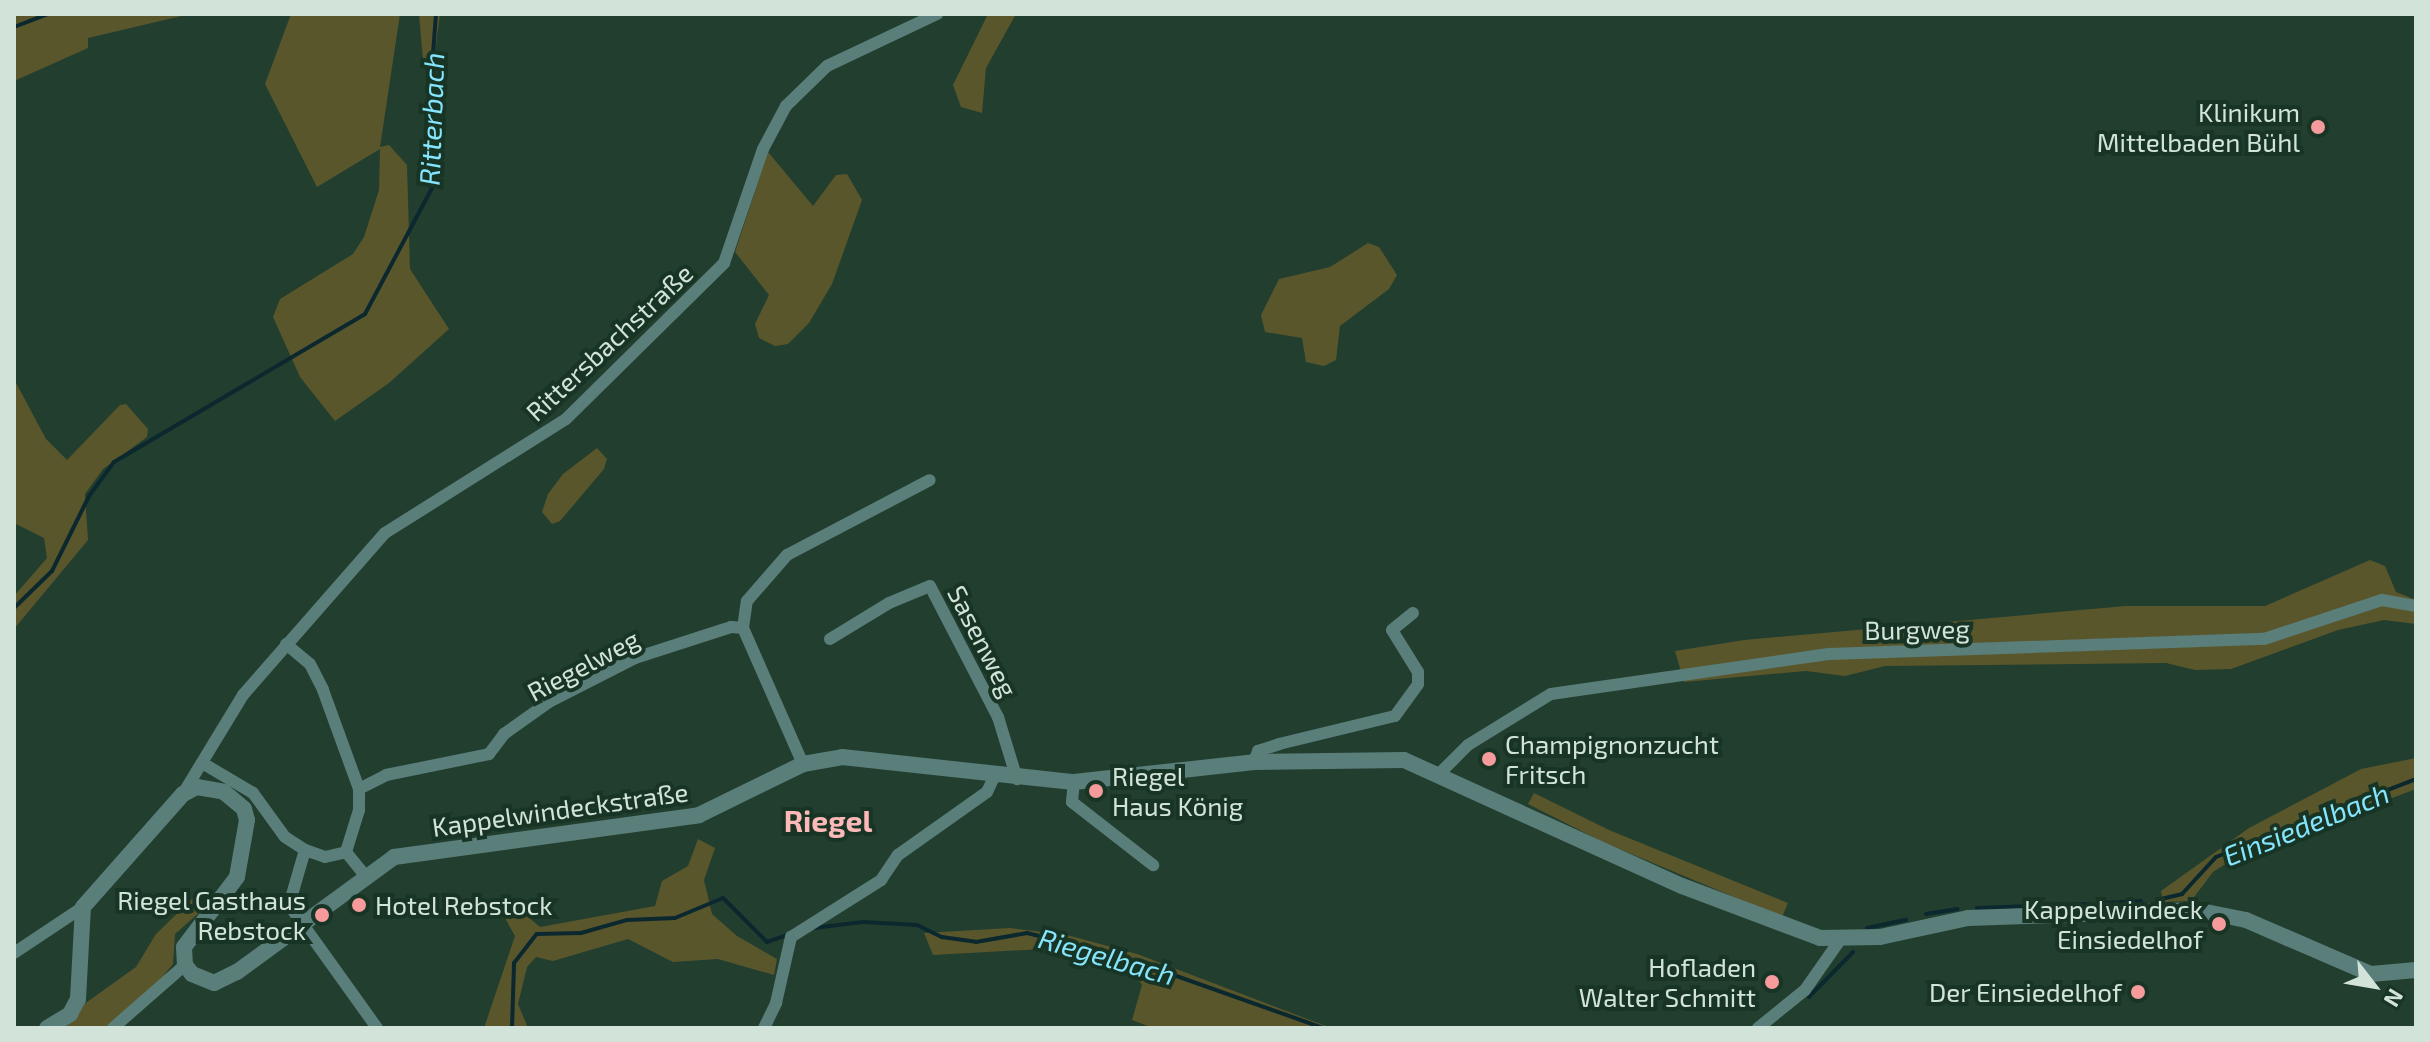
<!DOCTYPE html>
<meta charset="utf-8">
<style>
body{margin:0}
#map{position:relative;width:2430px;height:1042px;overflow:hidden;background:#223e2f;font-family:"Exo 2",sans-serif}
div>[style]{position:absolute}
.green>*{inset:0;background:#5a562c}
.stream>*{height:4px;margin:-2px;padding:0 2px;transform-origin:2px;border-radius:2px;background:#0b282f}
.minor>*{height:12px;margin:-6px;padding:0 6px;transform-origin:6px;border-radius:6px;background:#5a7e7a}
.tertiary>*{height:16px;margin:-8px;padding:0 8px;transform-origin:8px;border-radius:8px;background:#5a7e7a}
.dots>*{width:22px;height:22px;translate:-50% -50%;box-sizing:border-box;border:4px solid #173425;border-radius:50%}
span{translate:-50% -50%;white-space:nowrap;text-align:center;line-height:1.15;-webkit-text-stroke:8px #173425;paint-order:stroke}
.poi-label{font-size:26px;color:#d2e3d9}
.right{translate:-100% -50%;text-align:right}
.left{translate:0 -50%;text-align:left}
.street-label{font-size:26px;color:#d2e3d9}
.water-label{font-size:28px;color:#85e5fd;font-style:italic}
.quarter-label{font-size:30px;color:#fdb9b8;font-weight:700}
.frame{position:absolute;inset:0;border:16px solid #d2e3d9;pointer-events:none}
.north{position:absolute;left:2334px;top:946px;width:80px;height:80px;-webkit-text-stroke:6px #173425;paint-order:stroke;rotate:121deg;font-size:22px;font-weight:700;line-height:32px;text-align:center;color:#d2e3d9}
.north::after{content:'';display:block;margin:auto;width:28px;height:36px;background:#d2e3d9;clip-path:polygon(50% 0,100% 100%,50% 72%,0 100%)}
</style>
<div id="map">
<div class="green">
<i style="clip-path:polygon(14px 14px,190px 14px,88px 38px,88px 48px,14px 81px)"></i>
<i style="clip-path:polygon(291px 14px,400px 14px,380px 147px,389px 145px,407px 165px,410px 269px,449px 329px,389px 383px,335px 421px,300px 377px,273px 317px,280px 299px,353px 254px,364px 237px,379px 190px,380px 149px,317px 187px,265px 84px)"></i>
<i style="clip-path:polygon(419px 14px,440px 14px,435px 52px,423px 60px)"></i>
<i style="clip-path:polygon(988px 14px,1016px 14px,986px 68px,982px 113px,961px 107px,953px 85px)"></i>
<i style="clip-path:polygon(768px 152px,813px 206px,836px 175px,847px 174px,862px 200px,832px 284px,809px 323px,788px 344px,775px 346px,759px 338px,755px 324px,769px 295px,735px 252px)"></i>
<i style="clip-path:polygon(1368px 243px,1379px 247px,1397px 275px,1389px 289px,1340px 326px,1336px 360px,1324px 366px,1306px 362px,1302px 338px,1265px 332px,1261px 315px,1279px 279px,1330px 267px)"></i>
<i style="clip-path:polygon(14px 379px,46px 439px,67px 460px,120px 405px,126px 404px,148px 429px,147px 437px,103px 469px,85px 494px,88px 540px,14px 629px,14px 596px,47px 558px,44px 538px,14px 523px)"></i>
<i style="clip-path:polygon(597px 448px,607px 459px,604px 469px,560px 521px,552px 524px,542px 512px,548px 494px,563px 474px)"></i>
<i style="clip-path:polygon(2370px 560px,2385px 566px,2396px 592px,2416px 600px,2416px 624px,2384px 620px,2338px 630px,2231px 669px,2195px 670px,2166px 663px,1885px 666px,1845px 676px,1806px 671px,1684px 682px,1675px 651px,1744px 640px,2126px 606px,2265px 606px)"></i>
<i style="clip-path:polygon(2416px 758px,2416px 789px,2238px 856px,2213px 872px,2191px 901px,2163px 902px,2161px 891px,2249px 828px,2361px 769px)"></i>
<i style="clip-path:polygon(1534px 793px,1609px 830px,1788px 903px,1782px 917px,1603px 842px,1528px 804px)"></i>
<i style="clip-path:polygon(698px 839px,715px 848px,704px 880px,712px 914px,737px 936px,777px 959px,774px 975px,718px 959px,673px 962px,628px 939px,553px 961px,536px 957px,527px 967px,518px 1004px,528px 1028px,484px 1028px,515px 936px,505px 918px,515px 906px,540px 927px,655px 906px,662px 881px,688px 866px)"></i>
<i style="clip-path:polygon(195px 896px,203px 902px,201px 911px,175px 934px,173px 964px,148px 995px,111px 1028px,62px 1028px,80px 1007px,136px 967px,156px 934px)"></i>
<i style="clip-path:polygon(1010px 928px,1067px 935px,1137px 954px,1331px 1028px,1153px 1028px,1132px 1020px,1142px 985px,1135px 975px,1043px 949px,933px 955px,924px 933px)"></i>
</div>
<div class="stream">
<i style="left:14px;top:27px;width:36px;rotate:-21deg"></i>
<i style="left:14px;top:608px;width:53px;rotate:-44.2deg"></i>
<i style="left:52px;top:571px;width:84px;rotate:-63.7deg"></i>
<i style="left:89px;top:496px;width:42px;rotate:-53.7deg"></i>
<i style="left:114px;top:462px;width:291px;rotate:-30.5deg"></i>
<i style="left:365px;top:314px;width:143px;rotate:-62deg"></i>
<i style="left:432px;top:188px;width:79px;rotate:-92.2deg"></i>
<i style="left:429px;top:109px;width:95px;rotate:-85.8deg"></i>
<i style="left:2161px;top:899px;width:22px;rotate:-13deg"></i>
<i style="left:2182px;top:894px;width:50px;rotate:-47.4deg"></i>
<i style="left:2216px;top:857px;width:215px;rotate:-21.3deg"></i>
<i style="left:2104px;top:903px;width:37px;rotate:-3deg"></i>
<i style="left:1977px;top:908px;width:113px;rotate:-2deg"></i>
<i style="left:1926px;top:914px;width:32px;rotate:-9deg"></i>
<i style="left:814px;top:928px;width:49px;rotate:-7deg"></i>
<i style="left:863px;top:922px;width:54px;rotate:3.2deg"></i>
<i style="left:917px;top:925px;width:28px;rotate:26deg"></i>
<i style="left:942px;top:937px;width:34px;rotate:8deg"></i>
<i style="left:976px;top:942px;width:52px;rotate:-10deg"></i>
<i style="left:1027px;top:933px;width:96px;rotate:13.9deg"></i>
<i style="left:1120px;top:956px;width:215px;rotate:19.5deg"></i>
<i style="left:1867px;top:928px;width:40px;rotate:-12deg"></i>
<i style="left:1809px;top:997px;width:63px;rotate:-45.6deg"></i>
<i style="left:512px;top:1028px;width:65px;rotate:-88.2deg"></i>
<i style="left:514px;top:963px;width:37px;rotate:-52deg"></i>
<i style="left:537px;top:934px;width:44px;rotate:-1.3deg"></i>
<i style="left:581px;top:933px;width:48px;rotate:-15.8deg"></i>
<i style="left:627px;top:920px;width:48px;rotate:-2.4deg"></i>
<i style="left:675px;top:918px;width:52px;rotate:-22.6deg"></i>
<i style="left:723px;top:898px;width:62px;rotate:45deg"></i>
<i style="left:767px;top:942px;width:21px;rotate:-19deg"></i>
</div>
<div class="minor">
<i style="left:743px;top:628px;width:27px;rotate:-82deg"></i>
<i style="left:747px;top:601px;width:61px;rotate:-49deg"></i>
<i style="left:787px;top:555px;width:161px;rotate:-27.7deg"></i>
<i style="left:830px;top:639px;width:69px;rotate:-31.4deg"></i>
<i style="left:889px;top:603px;width:44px;rotate:-22.5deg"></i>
<i style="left:930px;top:586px;width:148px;rotate:62.6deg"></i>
<i style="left:998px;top:717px;width:65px;rotate:73deg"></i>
<i style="left:286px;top:644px;width:31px;rotate:40deg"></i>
<i style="left:310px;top:664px;width:29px;rotate:63deg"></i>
<i style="left:323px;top:690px;width:105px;rotate:70deg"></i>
<i style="left:359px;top:789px;width:21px;rotate:90deg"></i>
<i style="left:359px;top:810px;width:44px;rotate:107.2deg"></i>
<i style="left:346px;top:852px;width:28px;rotate:51deg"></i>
<i style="left:1254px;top:762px;width:12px;rotate:-70deg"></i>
<i style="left:1258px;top:751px;width:22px;rotate:-18deg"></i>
<i style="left:1279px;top:744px;width:119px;rotate:-13.6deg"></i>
<i style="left:1395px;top:716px;width:39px;rotate:-54deg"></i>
<i style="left:1418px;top:684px;width:12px;rotate:-90deg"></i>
<i style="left:1418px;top:672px;width:49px;rotate:-121.8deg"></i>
<i style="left:1392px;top:630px;width:27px;rotate:-39deg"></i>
<i style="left:204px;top:764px;width:57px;rotate:30.6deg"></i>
<i style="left:253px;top:793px;width:54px;rotate:54deg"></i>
<i style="left:285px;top:837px;width:24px;rotate:33deg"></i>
<i style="left:305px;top:850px;width:21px;rotate:19deg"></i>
<i style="left:325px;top:857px;width:22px;rotate:-13deg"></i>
<i style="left:1441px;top:772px;width:38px;rotate:-45deg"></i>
<i style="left:1468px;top:745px;width:97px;rotate:-31.6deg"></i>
<i style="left:1551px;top:694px;width:282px;rotate:-8.2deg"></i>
<i style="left:1830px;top:654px;width:434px;rotate:-2deg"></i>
<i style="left:2264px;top:639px;width:124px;rotate:-18.3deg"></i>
<i style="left:2382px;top:600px;width:35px;rotate:10deg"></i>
<i style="left:1074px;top:782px;width:20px;rotate:96deg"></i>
<i style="left:1072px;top:802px;width:103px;rotate:37.9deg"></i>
<i style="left:359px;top:789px;width:30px;rotate:-27deg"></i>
<i style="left:386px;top:775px;width:105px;rotate:-11.5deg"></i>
<i style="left:489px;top:754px;width:25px;rotate:-53deg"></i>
<i style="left:504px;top:734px;width:55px;rotate:-35.4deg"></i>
<i style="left:549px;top:702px;width:97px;rotate:-27.1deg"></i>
<i style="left:635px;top:658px;width:101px;rotate:-17.9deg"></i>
<i style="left:731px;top:627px;width:12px;rotate:5deg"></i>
<i style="left:743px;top:628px;width:149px;rotate:66.2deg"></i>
<i style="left:184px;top:792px;width:114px;rotate:-58.7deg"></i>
<i style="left:243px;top:695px;width:215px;rotate:-48.8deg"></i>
<i style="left:385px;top:533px;width:214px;rotate:-32.2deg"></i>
<i style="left:566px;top:419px;width:222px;rotate:-44.6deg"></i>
<i style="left:724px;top:263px;width:120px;rotate:-71.1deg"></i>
<i style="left:763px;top:149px;width:49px;rotate:-61.9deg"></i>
<i style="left:786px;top:106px;width:57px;rotate:-44.3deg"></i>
<i style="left:827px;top:66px;width:122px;rotate:-25.3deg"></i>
<i style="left:305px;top:850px;width:57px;rotate:106.2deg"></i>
<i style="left:289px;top:905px;width:151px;rotate:54.4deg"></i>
<i style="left:14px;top:953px;width:83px;rotate:-33.7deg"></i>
<i style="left:113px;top:1028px;width:96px;rotate:-41.2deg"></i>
<i style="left:764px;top:1028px;width:28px;rotate:-64deg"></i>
<i style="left:776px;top:1003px;width:68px;rotate:-77.2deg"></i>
<i style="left:791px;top:937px;width:107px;rotate:-32.3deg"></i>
<i style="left:881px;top:880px;width:30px;rotate:-56deg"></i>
<i style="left:898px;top:855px;width:109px;rotate:-35.3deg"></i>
<i style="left:987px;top:792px;width:17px;rotate:-65deg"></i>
<i style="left:1758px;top:1028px;width:60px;rotate:-39deg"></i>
<i style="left:1805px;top:990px;width:61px;rotate:-55deg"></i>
</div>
<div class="tertiary">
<i style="left:47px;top:1028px;width:27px;rotate:-31deg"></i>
<i style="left:70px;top:1014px;width:17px;rotate:-62deg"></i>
<i style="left:78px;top:999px;width:92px;rotate:-86.9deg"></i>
<i style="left:83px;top:907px;width:151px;rotate:-48.5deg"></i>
<i style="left:183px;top:794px;width:16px;rotate:-27deg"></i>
<i style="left:197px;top:787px;width:27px;rotate:10deg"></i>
<i style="left:224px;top:792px;width:26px;rotate:40deg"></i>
<i style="left:244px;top:809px;width:11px;rotate:75deg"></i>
<i style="left:247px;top:820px;width:58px;rotate:100deg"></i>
<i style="left:237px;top:877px;width:88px;rotate:127.1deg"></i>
<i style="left:184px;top:947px;width:18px;rotate:87deg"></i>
<i style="left:185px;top:965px;width:11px;rotate:52deg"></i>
<i style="left:192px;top:974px;width:24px;rotate:22deg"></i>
<i style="left:214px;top:983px;width:25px;rotate:-26deg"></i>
<i style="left:237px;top:972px;width:195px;rotate:-36.2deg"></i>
<i style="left:394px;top:857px;width:308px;rotate:-7.8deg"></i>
<i style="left:699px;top:815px;width:116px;rotate:-26.1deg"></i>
<i style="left:803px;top:764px;width:40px;rotate:-10deg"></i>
<i style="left:842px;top:757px;width:233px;rotate:6.2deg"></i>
<i style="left:1074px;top:782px;width:181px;rotate:-6.3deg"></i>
<i style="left:1254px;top:762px;width:150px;rotate:-0.8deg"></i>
<i style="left:1404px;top:760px;width:305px;rotate:24.4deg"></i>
<i style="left:1682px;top:886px;width:147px;rotate:20.6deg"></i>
<i style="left:1820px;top:938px;width:60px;rotate:-1deg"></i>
<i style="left:1880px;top:937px;width:90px;rotate:-12.2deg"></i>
<i style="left:1968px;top:918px;width:228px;rotate:-2deg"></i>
<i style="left:2196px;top:910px;width:51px;rotate:11.3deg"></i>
<i style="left:2246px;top:920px;width:136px;rotate:23.4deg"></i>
<i style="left:2371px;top:974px;width:45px;rotate:-5.1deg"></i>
</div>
<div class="dots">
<i style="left:2318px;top:127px;background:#f59b9c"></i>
<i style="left:1489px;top:759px;background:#f59b9c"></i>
<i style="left:1096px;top:791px;background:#f59b9c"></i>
<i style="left:359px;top:905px;background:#f59b9c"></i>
<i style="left:322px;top:915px;background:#f59b9c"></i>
<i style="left:2219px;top:924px;background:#f59b9c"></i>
<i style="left:1772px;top:982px;background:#f59b9c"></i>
<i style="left:2138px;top:992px;background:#f59b9c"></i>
</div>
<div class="poi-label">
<span class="right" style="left:2300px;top:127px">Klinikum<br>Mittelbaden Bühl</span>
<span class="left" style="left:1505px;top:759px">Champignonzucht<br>Fritsch</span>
<span class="left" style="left:1112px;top:791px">Riegel<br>Haus König</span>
<span class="right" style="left:306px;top:915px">Riegel Gasthaus<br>Rebstock</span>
<span class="left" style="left:375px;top:905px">Hotel Rebstock</span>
<span class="right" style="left:2203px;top:924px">Kappelwindeck<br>Einsiedelhof</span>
<span class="right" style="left:1756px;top:982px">Hofladen<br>Walter Schmitt</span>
<span class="right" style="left:2122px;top:992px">Der Einsiedelhof</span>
</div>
<div class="street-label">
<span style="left:609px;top:342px;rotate:-43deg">Rittersbachstraße</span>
<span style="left:1917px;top:629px;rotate:-1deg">Burgweg</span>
<span style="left:983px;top:641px;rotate:63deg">Sasenweg</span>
<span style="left:583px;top:665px;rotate:-28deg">Riegelweg</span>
<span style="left:560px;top:809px;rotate:-8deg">Kappelwindeckstraße</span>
</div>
<div class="water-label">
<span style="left:431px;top:119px;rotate:-88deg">Ritterbach</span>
<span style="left:2306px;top:824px;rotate:-22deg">Einsiedelbach</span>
<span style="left:1107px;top:956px;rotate:16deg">Riegelbach</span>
</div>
<div class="quarter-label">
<span style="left:828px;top:820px">Riegel</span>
</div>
<div class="frame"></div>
<div class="north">N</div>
</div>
